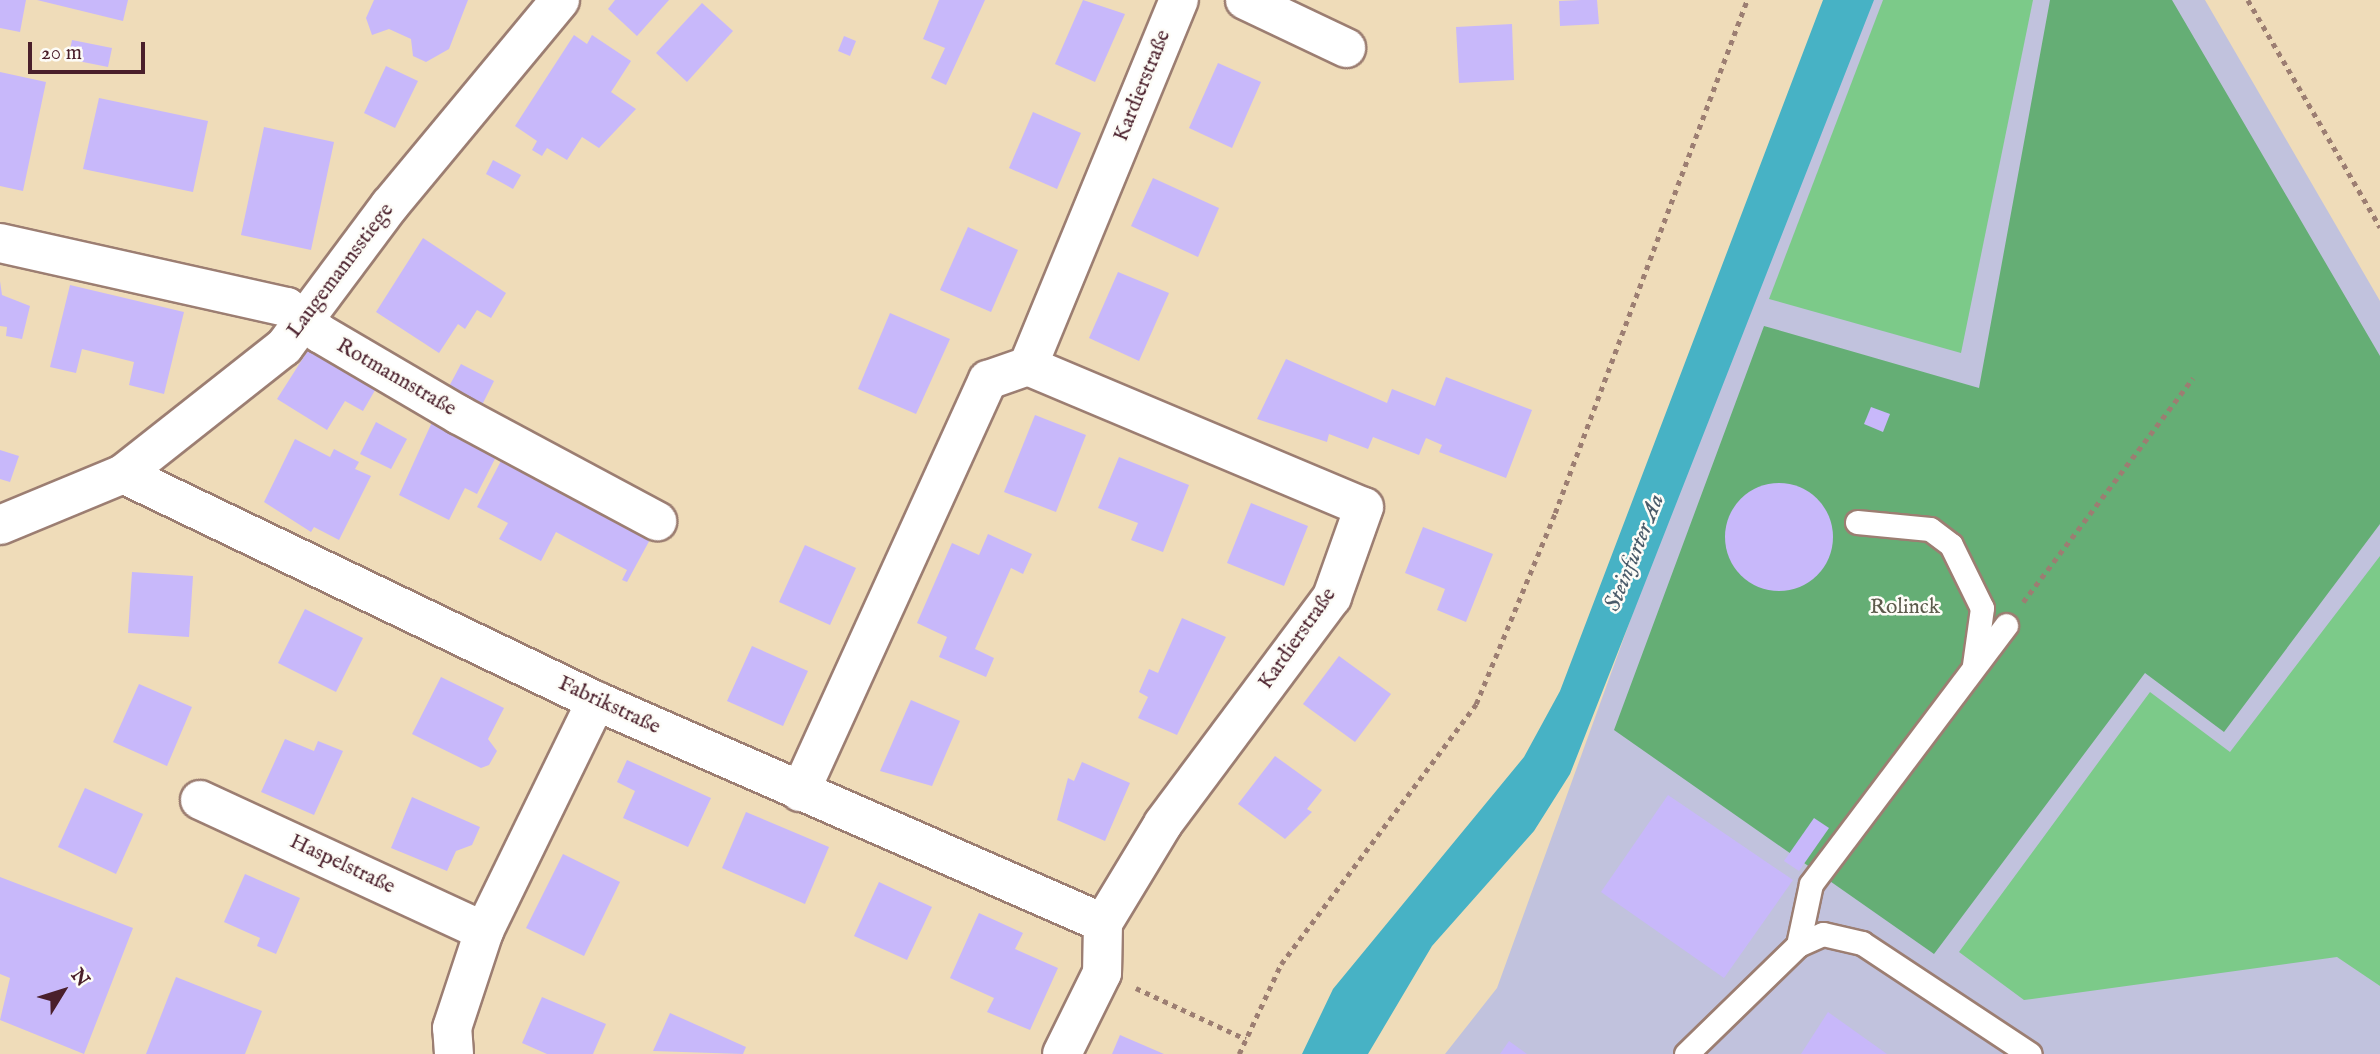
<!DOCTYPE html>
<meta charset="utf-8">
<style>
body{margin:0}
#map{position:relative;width:2380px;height:1054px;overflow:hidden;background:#efdcb9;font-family:"IM FELL English",serif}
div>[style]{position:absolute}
.industrial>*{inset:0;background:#c1c2dd}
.green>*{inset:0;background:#7cca89}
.forest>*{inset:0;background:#65ae75}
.water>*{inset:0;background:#47b2c5}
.building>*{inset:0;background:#c8b8fa}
.round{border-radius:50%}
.path>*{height:4.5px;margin-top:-2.25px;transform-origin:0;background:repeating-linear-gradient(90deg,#9c7e72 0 5px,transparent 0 10px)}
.roads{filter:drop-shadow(2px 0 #9c7e72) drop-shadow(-2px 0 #9c7e72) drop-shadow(0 2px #9c7e72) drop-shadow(0 -2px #9c7e72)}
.service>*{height:23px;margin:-11.5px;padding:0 11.5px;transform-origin:11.5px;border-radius:11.5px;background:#fff}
.minor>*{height:38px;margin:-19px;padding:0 19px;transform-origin:19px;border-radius:19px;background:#fff}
span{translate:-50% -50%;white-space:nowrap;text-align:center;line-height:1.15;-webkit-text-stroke:5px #fdfcf7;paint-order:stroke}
.street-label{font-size:21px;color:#4a1f2b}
.park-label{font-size:21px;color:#5c5b4c}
.water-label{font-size:23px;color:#495a69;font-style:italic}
.north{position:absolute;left:28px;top:956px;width:70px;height:70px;-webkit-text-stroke:5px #fdfcf7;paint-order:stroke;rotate:52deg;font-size:19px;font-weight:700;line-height:28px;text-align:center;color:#4a1f2b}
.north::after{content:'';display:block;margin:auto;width:24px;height:32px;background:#4a1f2b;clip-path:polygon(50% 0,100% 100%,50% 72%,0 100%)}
.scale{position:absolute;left:28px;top:42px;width:117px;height:32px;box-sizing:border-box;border:4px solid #4a1f2b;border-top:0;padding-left:9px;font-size:21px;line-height:24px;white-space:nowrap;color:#4a1f2b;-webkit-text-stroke:5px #fdfcf7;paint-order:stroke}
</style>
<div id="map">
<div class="industrial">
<i style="clip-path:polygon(1855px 0,2205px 0,2380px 301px,2380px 1054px,1445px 1054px,1497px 988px)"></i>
</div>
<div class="green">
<i style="clip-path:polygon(1883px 0,2033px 0,1961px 353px,1769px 299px)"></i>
<i style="clip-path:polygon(2380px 556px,2380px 986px,2337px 957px,2024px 1000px,1959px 952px,2150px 692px,2230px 752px)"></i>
</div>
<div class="forest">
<i style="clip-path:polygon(2050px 0,2172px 0,2380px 356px,2380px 524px,2224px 732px,2145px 673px,1934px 954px,1614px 730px,1764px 326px,1979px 388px)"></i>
</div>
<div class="water">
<i style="clip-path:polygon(1823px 0,1874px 0,1570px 774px,1534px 831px,1432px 946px,1368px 1054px,1302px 1054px,1333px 989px,1524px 757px,1560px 691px)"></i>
</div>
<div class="building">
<i style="clip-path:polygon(0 0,26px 0,20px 32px,0 28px)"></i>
<i style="clip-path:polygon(37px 0,128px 0,123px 21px)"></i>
<i style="clip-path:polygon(374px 0,468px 0,449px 49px,426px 62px,413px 56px,411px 39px,389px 29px,372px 35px,366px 18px)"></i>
<i style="clip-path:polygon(615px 0,669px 0,637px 36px,608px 9px)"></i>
<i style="clip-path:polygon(939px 0,985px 0,946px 85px,931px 78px,945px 48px,923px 39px)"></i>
<i style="clip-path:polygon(1083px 0,1125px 14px,1095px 82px,1055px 64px)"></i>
<i style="clip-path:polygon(1581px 0,1597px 0,1599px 24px,1560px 26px,1559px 1px)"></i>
<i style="clip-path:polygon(702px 3px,733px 31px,687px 82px,656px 53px)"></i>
<i style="clip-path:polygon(1512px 24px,1514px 80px,1459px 83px,1456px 27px)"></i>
<i style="clip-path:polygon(574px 35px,587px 44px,592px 35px,631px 61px,611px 92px,636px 109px,599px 148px,582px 137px,567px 160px,547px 148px,542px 156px,532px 150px,537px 141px,515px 126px)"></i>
<i style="clip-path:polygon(844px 36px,856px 41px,850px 56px,838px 51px)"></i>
<i style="clip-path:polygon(72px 40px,112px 48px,108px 67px,68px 59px)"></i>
<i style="clip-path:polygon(1218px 63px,1261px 82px,1232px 148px,1189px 128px)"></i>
<i style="clip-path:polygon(386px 66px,418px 81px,395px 128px,364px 113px)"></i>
<i style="clip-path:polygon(0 72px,46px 82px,23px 191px,0 186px)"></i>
<i style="clip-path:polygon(99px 98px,208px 121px,193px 192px,83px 169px)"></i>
<i style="clip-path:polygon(1033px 112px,1081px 133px,1057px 189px,1009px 168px)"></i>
<i style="clip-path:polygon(264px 127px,334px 142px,311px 250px,241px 235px)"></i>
<i style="clip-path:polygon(493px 160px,521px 175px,513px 189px,486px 174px)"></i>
<i style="clip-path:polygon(1153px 178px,1219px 208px,1198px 257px,1131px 226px)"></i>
<i style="clip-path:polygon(968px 227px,1018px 250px,991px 312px,940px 290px)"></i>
<i style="clip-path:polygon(423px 238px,506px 293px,491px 318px,477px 310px,465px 329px,458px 324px,439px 353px,376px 312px)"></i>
<i style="clip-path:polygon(1118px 272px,1169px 293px,1139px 361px,1089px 338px)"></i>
<i style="clip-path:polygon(0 281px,2px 295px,30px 306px,22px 339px,6px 336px,7px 327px,0 326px)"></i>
<i style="clip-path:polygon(70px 285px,184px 312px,164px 394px,129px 385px,134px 362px,82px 349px,76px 373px,50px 367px)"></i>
<i style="clip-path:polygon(890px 313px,950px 339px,916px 414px,858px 389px)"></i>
<i style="clip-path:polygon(312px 344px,378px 385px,363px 411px,345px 401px,327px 430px,277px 399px)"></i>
<i style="clip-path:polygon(1286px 359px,1387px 403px,1392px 389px,1435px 406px,1446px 377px,1532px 410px,1506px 478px,1439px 452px,1442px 445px,1426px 438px,1419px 455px,1373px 437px,1368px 449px,1329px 434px,1327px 442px,1257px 419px)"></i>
<i style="clip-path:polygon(461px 364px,494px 381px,479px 411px,445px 394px)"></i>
<i style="clip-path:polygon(1871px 407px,1890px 414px,1883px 432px,1864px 424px)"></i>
<i style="clip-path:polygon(1035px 415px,1086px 435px,1056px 512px,1004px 492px)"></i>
<i style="clip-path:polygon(433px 420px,498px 453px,477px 494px,465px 488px,449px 520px,399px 495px)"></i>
<i style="clip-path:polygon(376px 422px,407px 439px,391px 469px,360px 454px)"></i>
<i style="clip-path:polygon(295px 439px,330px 457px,334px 449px,359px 462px,355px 469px,371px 476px,339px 540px,314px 527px,311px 532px,264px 502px)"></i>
<i style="clip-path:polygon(0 450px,19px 456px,10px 482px,0 479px)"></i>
<i style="clip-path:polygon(503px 457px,653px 534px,627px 582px,622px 580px,627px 570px,556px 532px,541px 561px,499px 539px,508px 523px,477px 507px)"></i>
<i style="clip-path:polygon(1119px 457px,1189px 485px,1163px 552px,1131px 540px,1138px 523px,1098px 508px)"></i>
<i class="round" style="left:1725px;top:483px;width:108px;height:108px"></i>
<i style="clip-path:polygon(1251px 503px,1308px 526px,1284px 586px,1227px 563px)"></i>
<i style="clip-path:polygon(1423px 527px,1493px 554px,1466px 622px,1437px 610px,1445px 589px,1405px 573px)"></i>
<i style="clip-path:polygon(988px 534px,1032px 554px,1023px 574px,1011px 568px,975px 649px,994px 658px,986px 677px,939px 657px,947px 637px,917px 623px,952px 543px,979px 555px)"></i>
<i style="clip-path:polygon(805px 545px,856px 568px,830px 625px,779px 602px)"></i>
<i style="clip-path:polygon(132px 572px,193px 576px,189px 637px,128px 633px)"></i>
<i style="clip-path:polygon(305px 609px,363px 638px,336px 692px,278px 663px)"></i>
<i style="clip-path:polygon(1182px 618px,1226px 637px,1177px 735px,1138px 718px,1148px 697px,1139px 692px,1149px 669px,1158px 673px)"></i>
<i style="clip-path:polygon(752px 646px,808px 671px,783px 726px,727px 701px)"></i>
<i style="clip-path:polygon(1339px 656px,1391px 694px,1355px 742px,1303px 704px)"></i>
<i style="clip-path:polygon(441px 677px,504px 708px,488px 739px,497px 751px,489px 765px,481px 768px,412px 734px)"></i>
<i style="clip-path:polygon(139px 684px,192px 707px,167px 766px,113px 742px)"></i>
<i style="clip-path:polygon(911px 700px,960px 721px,932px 786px,880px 771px)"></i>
<i style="clip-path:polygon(285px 739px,314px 751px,318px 741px,343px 751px,314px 815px,261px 792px)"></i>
<i style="clip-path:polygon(1275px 756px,1322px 790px,1307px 809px,1312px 812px,1285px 839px,1238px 804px)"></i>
<i style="clip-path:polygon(627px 760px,711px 798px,688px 847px,623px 818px,635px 791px,617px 782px)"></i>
<i style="clip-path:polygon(1082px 762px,1130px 783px,1105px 841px,1057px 820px,1068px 778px,1074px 781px)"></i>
<i style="clip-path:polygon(85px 788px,143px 814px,116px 874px,58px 847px)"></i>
<i style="clip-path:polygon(1668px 795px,1793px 880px,1724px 978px,1601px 892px)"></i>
<i style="clip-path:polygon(412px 797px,480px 827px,472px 845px,456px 851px,447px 871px,391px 848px)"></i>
<i style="clip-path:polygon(746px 812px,829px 847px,805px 904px,722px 868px)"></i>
<i style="clip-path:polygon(1814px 818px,1829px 828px,1799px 871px,1784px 861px)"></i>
<i style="clip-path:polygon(563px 854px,620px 882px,584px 956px,526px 928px)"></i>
<i style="clip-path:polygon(245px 874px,300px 898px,276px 954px,257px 946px,260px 938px,224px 922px)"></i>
<i style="clip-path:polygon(0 877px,133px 928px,84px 1054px,0 1020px,10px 978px,0 974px)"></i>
<i style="clip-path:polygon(879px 882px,932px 907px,907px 960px,854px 936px)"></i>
<i style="clip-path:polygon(979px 913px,1023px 933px,1015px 949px,1058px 968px,1030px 1030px,987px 1012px,994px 998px,950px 978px)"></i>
<i style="clip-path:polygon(176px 977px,262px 1011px,245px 1054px,146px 1054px)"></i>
<i style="clip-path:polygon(542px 997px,606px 1024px,593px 1054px,547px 1054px,522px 1043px)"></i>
<i style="clip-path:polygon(1828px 1012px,1887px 1054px,1801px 1054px)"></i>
<i style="clip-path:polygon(670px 1013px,746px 1047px,743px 1054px,653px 1051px)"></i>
<i style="clip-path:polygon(1120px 1035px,1164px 1054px,1112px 1054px)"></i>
<i style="clip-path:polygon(1509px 1041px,1527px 1054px,1500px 1054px)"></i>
</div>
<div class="path">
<i style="left:2248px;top:0;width:263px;rotate:59.8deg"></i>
<i style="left:2023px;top:602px;width:281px;rotate:-52.8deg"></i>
<i style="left:1136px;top:988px;width:121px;rotate:24.9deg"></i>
<i style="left:1239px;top:1054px;width:99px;rotate:-65deg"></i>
<i style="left:1281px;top:964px;width:325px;rotate:-53.1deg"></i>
<i style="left:1476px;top:704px;width:207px;rotate:-67.5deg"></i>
<i style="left:1555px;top:513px;width:548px;rotate:-69.48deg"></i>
</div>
<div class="roads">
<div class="service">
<i style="left:1857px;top:522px;width:73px;rotate:5.5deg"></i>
<i style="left:1930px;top:529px;width:26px;rotate:37deg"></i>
<i style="left:1951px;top:545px;width:70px;rotate:63.8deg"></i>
<i style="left:1982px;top:608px;width:58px;rotate:98deg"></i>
<i style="left:1798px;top:945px;width:62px;rotate:-78deg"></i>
<i style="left:1811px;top:884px;width:324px;rotate:-53deg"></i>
<i style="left:1686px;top:1054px;width:156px;rotate:-44.2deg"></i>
<i style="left:1798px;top:945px;width:27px;rotate:-24deg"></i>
<i style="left:1823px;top:934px;width:40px;rotate:13deg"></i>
<i style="left:1862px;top:943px;width:201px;rotate:33.5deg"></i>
</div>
<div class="minor">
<i style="left:1245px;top:0;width:112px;rotate:25.4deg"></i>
<i style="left:0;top:243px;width:294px;rotate:12.6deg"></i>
<i style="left:287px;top:307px;width:43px;rotate:38.5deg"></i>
<i style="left:321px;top:334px;width:160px;rotate:30.4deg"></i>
<i style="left:459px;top:415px;width:225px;rotate:28.2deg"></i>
<i style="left:1028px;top:366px;width:364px;rotate:22.8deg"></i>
<i style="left:1364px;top:507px;width:96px;rotate:109.6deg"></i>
<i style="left:1332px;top:597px;width:283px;rotate:126.7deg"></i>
<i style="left:1163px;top:824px;width:116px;rotate:121.2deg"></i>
<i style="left:1103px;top:923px;width:50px;rotate:91.1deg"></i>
<i style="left:1102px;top:973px;width:90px;rotate:116.3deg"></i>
<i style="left:123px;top:474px;width:525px;rotate:25.64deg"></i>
<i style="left:596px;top:701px;width:553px;rotate:23.65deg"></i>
<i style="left:0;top:525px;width:133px;rotate:-22.5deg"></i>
<i style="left:123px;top:474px;width:205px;rotate:-38.3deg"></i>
<i style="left:284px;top:347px;width:177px;rotate:-53.3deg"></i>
<i style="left:390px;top:205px;width:266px;rotate:-50.3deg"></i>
<i style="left:800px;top:792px;width:453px;rotate:-65.5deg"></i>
<i style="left:988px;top:380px;width:42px;rotate:-19.3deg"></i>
<i style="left:1028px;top:366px;width:396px;rotate:-67.6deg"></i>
<i style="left:200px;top:800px;width:313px;rotate:24.8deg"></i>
<i style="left:454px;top:1054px;width:26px;rotate:-94deg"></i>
<i style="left:452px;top:1028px;width:102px;rotate:-71.7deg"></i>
<i style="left:484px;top:931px;width:256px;rotate:-64deg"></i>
</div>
</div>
<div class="street-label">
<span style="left:1143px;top:86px;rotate:-68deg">Kardierstraße</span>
<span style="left:341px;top:271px;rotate:-53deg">Laugemannsstiege</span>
<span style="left:396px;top:378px;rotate:30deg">Rotmannstraße</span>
<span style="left:1298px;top:639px;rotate:-55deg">Kardierstraße</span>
<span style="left:609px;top:706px;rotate:25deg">Fabrikstraße</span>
<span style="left:342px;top:865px;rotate:25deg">Haspelstraße</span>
</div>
<div class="park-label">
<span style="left:1905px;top:608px">Rolinck</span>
</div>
<div class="water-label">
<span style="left:1635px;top:553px;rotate:-68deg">Steinfurter Aa</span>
</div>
<div class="north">N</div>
<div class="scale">20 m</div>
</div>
